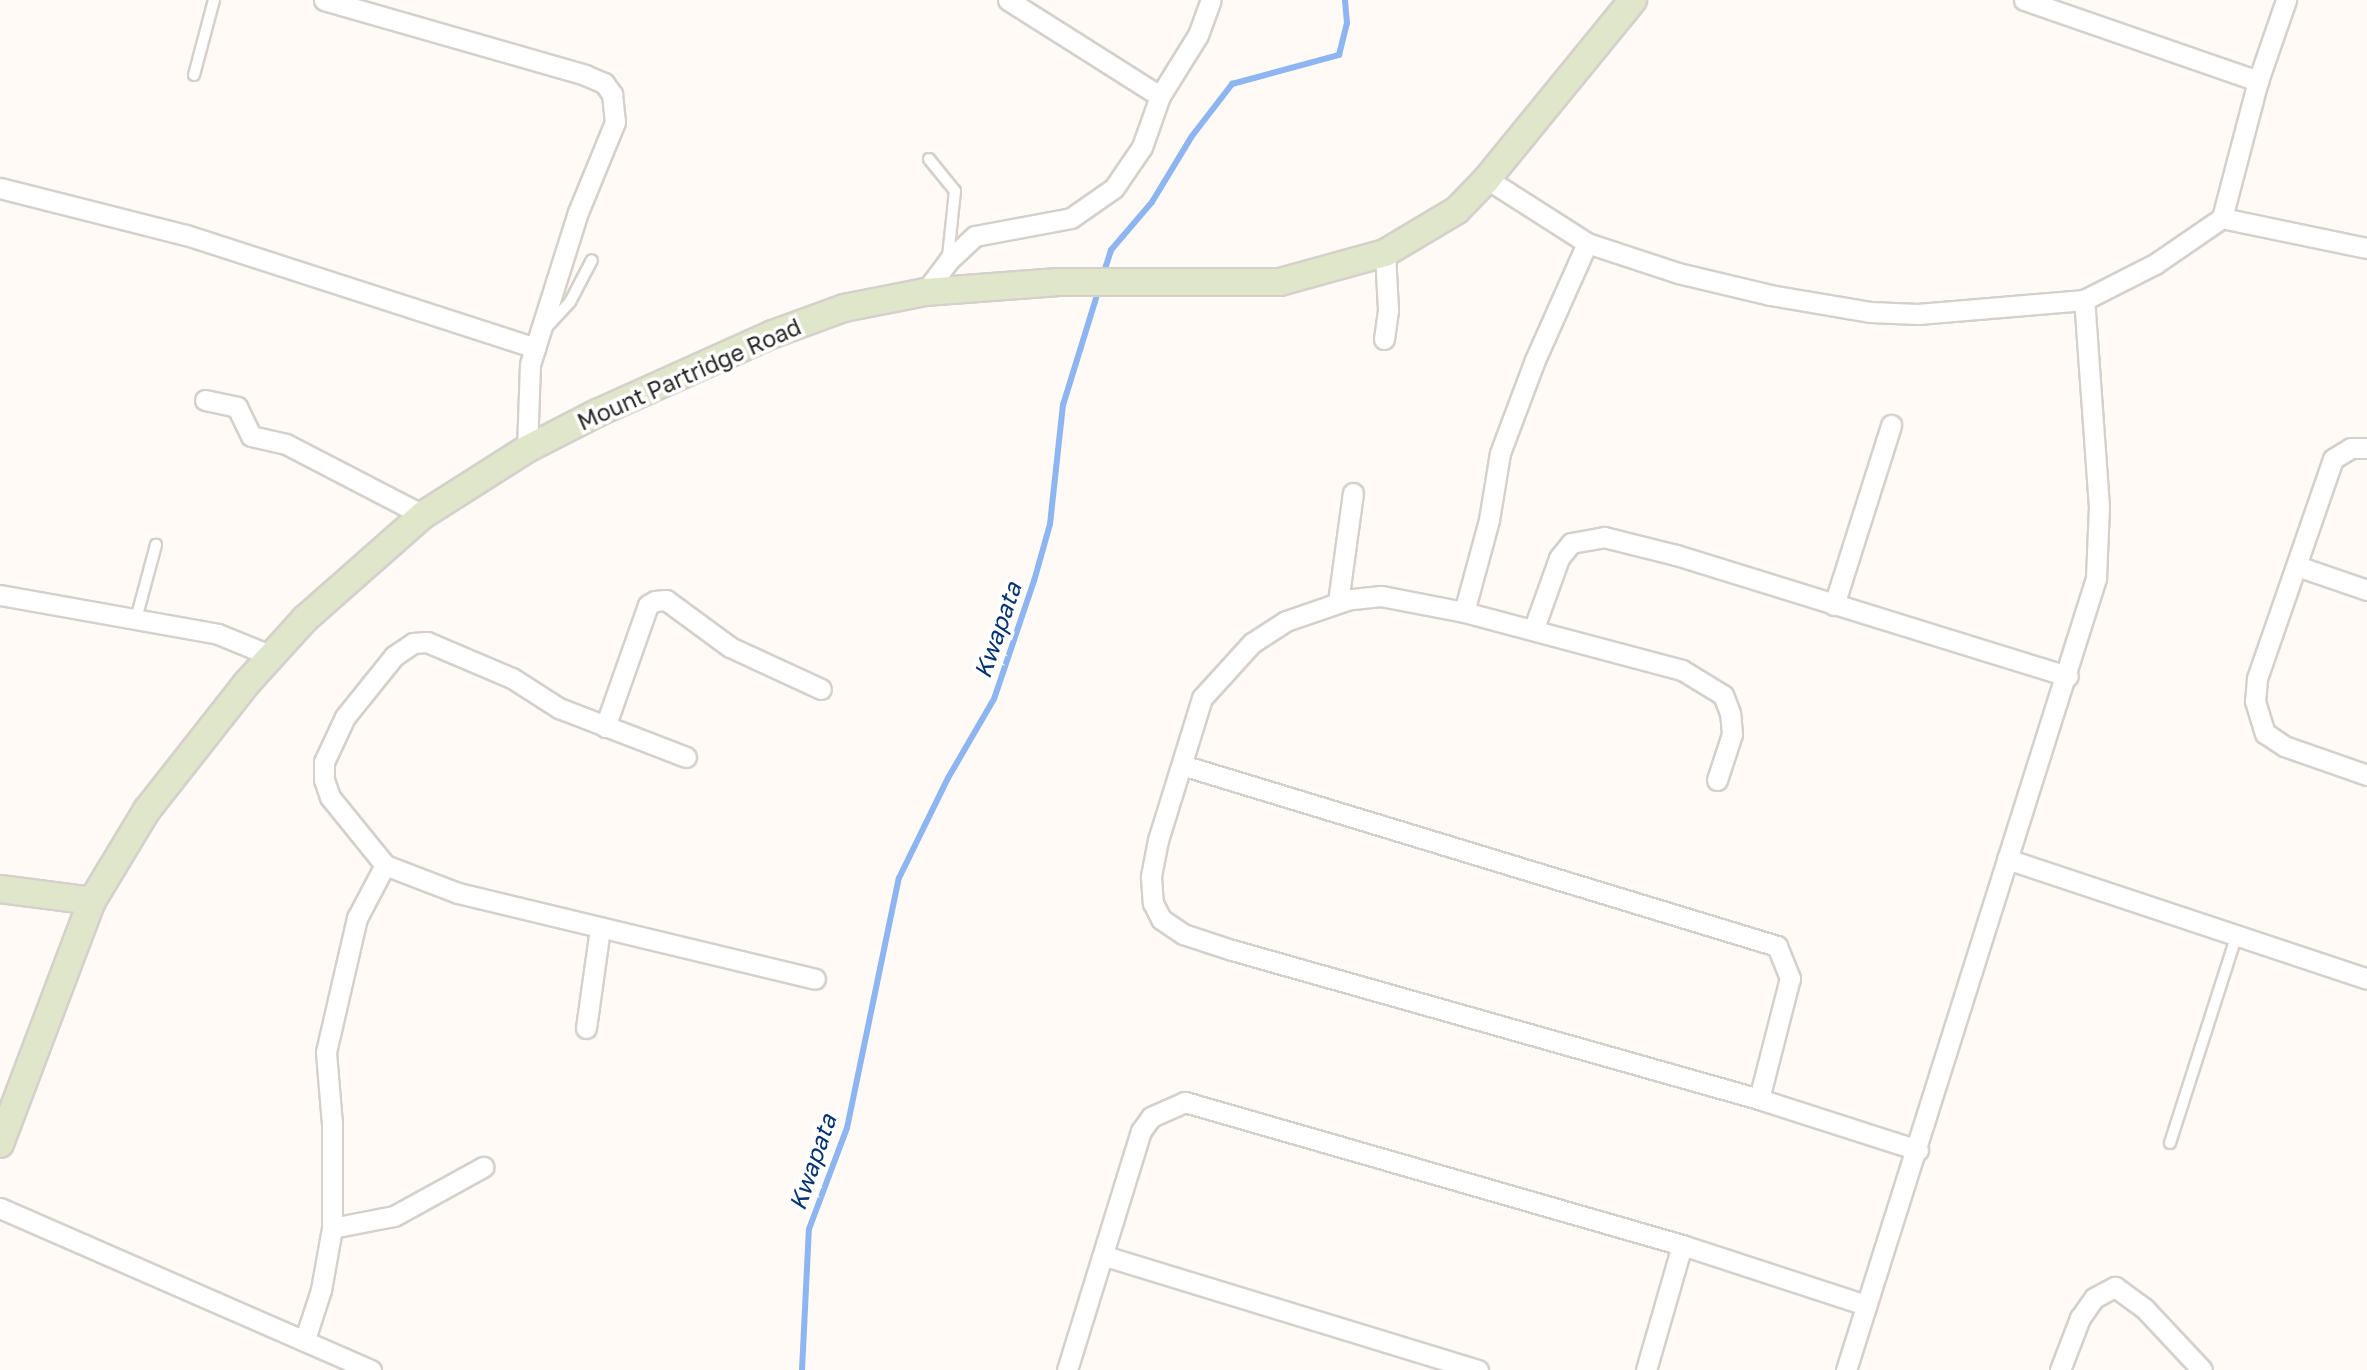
<!DOCTYPE html>
<style>
body{margin:0}
#map{position:relative;width:2367px;height:1370px;overflow:hidden;background:#fffaf6;font-family:"Golos Text",sans-serif}
div>[style]{position:absolute}
.stream>*{height:6px;margin:-3px;padding:0 3px;transform-origin:3px;border-radius:3px;background:#8db5f2}
.roads{filter:drop-shadow(2px 0 #d6d0cb) drop-shadow(-2px 0 #d6d0cb) drop-shadow(0 2px #d6d0cb) drop-shadow(0 -2px #d6d0cb)}
.lane>*{height:10px;margin:-5px;padding:0 5px;transform-origin:5px;border-radius:5px;background:#fff}
.street>*{height:19px;margin:-9.5px;padding:0 9.5px;transform-origin:9.5px;border-radius:9.5px;background:#fff}
.secondary>*{height:26px;margin:-13px;padding:0 13px;transform-origin:13px;border-radius:13px;background:#e0e6c9}
span{translate:-50% -50%;white-space:nowrap;text-align:center;line-height:1.15;-webkit-text-stroke:7px #fff;paint-order:stroke}
.street-label{font-size:23px;color:#2a2826}
.water-label{font-size:24px;color:#053374;font-style:italic}
</style>
<div id="map">
<div class="stream">
<i style="left:1103px;top:275px;width:26px;rotate:-72deg"></i>
<i style="left:1111px;top:250px;width:63px;rotate:-49.5deg"></i>
<i style="left:1152px;top:202px;width:77px;rotate:-58.8deg"></i>
<i style="left:1192px;top:136px;width:66px;rotate:-52.4deg"></i>
<i style="left:1232px;top:84px;width:111px;rotate:-15.2deg"></i>
<i style="left:1339px;top:55px;width:33px;rotate:-76deg"></i>
<i style="left:1347px;top:23px;width:23px;rotate:-95deg"></i>
<i style="left:802px;top:1370px;width:141px;rotate:-87.2deg"></i>
<i style="left:809px;top:1229px;width:108px;rotate:-69.4deg"></i>
<i style="left:847px;top:1128px;width:255px;rotate:-78.3deg"></i>
<i style="left:899px;top:878px;width:111px;rotate:-63.9deg"></i>
<i style="left:948px;top:778px;width:91px;rotate:-59.8deg"></i>
<i style="left:994px;top:699px;width:125px;rotate:-71.3deg"></i>
<i style="left:1034px;top:581px;width:59px;rotate:-74.3deg"></i>
<i style="left:1050px;top:524px;width:120px;rotate:-83.8deg"></i>
<i style="left:1063px;top:405px;width:121px;rotate:-72.8deg"></i>
</div>
<div class="roads">
<div class="lane">
<i style="left:194px;top:75px;width:78px;rotate:-75.1deg"></i>
<i style="left:929px;top:159px;width:41px;rotate:50.9deg"></i>
<i style="left:955px;top:191px;width:66px;rotate:96.1deg"></i>
<i style="left:544px;top:330px;width:38px;rotate:-47deg"></i>
<i style="left:570px;top:302px;width:47px;rotate:-62.4deg"></i>
<i style="left:136px;top:619px;width:77px;rotate:-74.9deg"></i>
<i style="left:2170px;top:1143px;width:215px;rotate:-72.2deg"></i>
</div>
<div class="street">
<i style="left:324px;top:0;width:272px;rotate:16deg"></i>
<i style="left:585px;top:75px;width:21px;rotate:23deg"></i>
<i style="left:604px;top:83px;width:14px;rotate:54deg"></i>
<i style="left:612px;top:94px;width:28px;rotate:84deg"></i>
<i style="left:615px;top:122px;width:97px;rotate:112.3deg"></i>
<i style="left:578px;top:212px;width:159px;rotate:107.5deg"></i>
<i style="left:530px;top:364px;width:85px;rotate:92deg"></i>
<i style="left:1008px;top:0;width:180px;rotate:32.3deg"></i>
<i style="left:2024px;top:0;width:248px;rotate:19.1deg"></i>
<i style="left:1487px;top:179px;width:119px;rotate:32.6deg"></i>
<i style="left:1587px;top:243px;width:96px;rotate:18.2deg"></i>
<i style="left:1678px;top:273px;width:95px;rotate:13.4deg"></i>
<i style="left:1770px;top:295px;width:101px;rotate:9.6deg"></i>
<i style="left:1870px;top:312px;width:48px;rotate:2.4deg"></i>
<i style="left:1918px;top:314px;width:167px;rotate:-4.8deg"></i>
<i style="left:2084px;top:300px;width:80px;rotate:-26.9deg"></i>
<i style="left:2155px;top:264px;width:81px;rotate:-34.5deg"></i>
<i style="left:2222px;top:218px;width:142px;rotate:-75.3deg"></i>
<i style="left:2258px;top:81px;width:86px;rotate:-70.9deg"></i>
<i style="left:0;top:188px;width:192px;rotate:14.2deg"></i>
<i style="left:186px;top:235px;width:367px;rotate:17.9deg"></i>
<i style="left:2222px;top:218px;width:148px;rotate:11.7deg"></i>
<i style="left:925px;top:292px;width:39px;rotate:-53deg"></i>
<i style="left:948px;top:261px;width:37px;rotate:-43deg"></i>
<i style="left:975px;top:236px;width:98px;rotate:-10.6deg"></i>
<i style="left:1071px;top:218px;width:52px;rotate:-34.9deg"></i>
<i style="left:1114px;top:188px;width:50px;rotate:-55.7deg"></i>
<i style="left:1142px;top:147px;width:54px;rotate:-70.6deg"></i>
<i style="left:1160px;top:96px;width:72px;rotate:-58.1deg"></i>
<i style="left:1198px;top:35px;width:37px;rotate:-70deg"></i>
<i style="left:1384px;top:339px;width:29px;rotate:-82deg"></i>
<i style="left:1388px;top:310px;width:57px;rotate:-93deg"></i>
<i style="left:205px;top:400px;width:33px;rotate:12deg"></i>
<i style="left:237px;top:407px;width:32px;rotate:64deg"></i>
<i style="left:251px;top:436px;width:36px;rotate:13deg"></i>
<i style="left:286px;top:444px;width:154px;rotate:27.4deg"></i>
<i style="left:2367px;top:448px;width:16px;rotate:180deg"></i>
<i style="left:2351px;top:448px;width:21px;rotate:149deg"></i>
<i style="left:2333px;top:459px;width:233px;rotate:109.1deg"></i>
<i style="left:2257px;top:679px;width:22px;rotate:95deg"></i>
<i style="left:2255px;top:701px;width:34px;rotate:73deg"></i>
<i style="left:2265px;top:733px;width:23px;rotate:34deg"></i>
<i style="left:2284px;top:746px;width:88px;rotate:19.3deg"></i>
<i style="left:2297px;top:566px;width:74px;rotate:18.9deg"></i>
<i style="left:0;top:595px;width:221px;rotate:10.1deg"></i>
<i style="left:218px;top:634px;width:58px;rotate:22.2deg"></i>
<i style="left:1338px;top:602px;width:110px;rotate:-82.2deg"></i>
<i style="left:1834px;top:605px;width:189px;rotate:-72.4deg"></i>
<i style="left:1464px;top:612px;width:95px;rotate:-74.8deg"></i>
<i style="left:1489px;top:520px;width:68px;rotate:-80.7deg"></i>
<i style="left:1500px;top:453px;width:99px;rotate:-69.4deg"></i>
<i style="left:1535px;top:360px;width:128px;rotate:-66deg"></i>
<i style="left:1534px;top:628px;width:74px;rotate:-70.3deg"></i>
<i style="left:1559px;top:558px;width:19px;rotate:-51deg"></i>
<i style="left:1571px;top:543px;width:34px;rotate:-10deg"></i>
<i style="left:1604px;top:537px;width:74px;rotate:14deg"></i>
<i style="left:1676px;top:555px;width:410px;rotate:17.2deg"></i>
<i style="left:605px;top:727px;width:129px;rotate:-70.6deg"></i>
<i style="left:648px;top:605px;width:8px;rotate:-30deg"></i>
<i style="left:655px;top:601px;width:11px;rotate:-5deg"></i>
<i style="left:666px;top:600px;width:79px;rotate:36.3deg"></i>
<i style="left:730px;top:647px;width:100px;rotate:24.8deg"></i>
<i style="left:1182px;top:765px;width:622px;rotate:16.92deg"></i>
<i style="left:1777px;top:946px;width:35px;rotate:68deg"></i>
<i style="left:1790px;top:978px;width:125px;rotate:104.4deg"></i>
<i style="left:1717px;top:780px;width:48px;rotate:-71.9deg"></i>
<i style="left:1732px;top:734px;width:21px;rotate:-95deg"></i>
<i style="left:1730px;top:713px;width:19px;rotate:-111deg"></i>
<i style="left:1723px;top:695px;width:48px;rotate:-148.6deg"></i>
<i style="left:1682px;top:670px;width:226px;rotate:-165.1deg"></i>
<i style="left:1464px;top:612px;width:85px;rotate:-169.1deg"></i>
<i style="left:1381px;top:596px;width:31px;rotate:174deg"></i>
<i style="left:1350px;top:599px;width:68px;rotate:161deg"></i>
<i style="left:1286px;top:621px;width:40px;rotate:147.1deg"></i>
<i style="left:1252px;top:643px;width:74px;rotate:132.3deg"></i>
<i style="left:1202px;top:698px;width:149px;rotate:107.2deg"></i>
<i style="left:1158px;top:840px;width:38px;rotate:101deg"></i>
<i style="left:1151px;top:877px;width:26px;rotate:86deg"></i>
<i style="left:1153px;top:903px;width:18px;rotate:63deg"></i>
<i style="left:1161px;top:919px;width:27px;rotate:34deg"></i>
<i style="left:1183px;top:934px;width:52px;rotate:18.1deg"></i>
<i style="left:1232px;top:950px;width:548px;rotate:15.79deg"></i>
<i style="left:1759px;top:1099px;width:167px;rotate:17.8deg"></i>
<i style="left:2007px;top:859px;width:379px;rotate:18.4deg"></i>
<i style="left:385px;top:865px;width:78px;rotate:21deg"></i>
<i style="left:458px;top:893px;width:367px;rotate:13.5deg"></i>
<i style="left:586px;top:1028px;width:100px;rotate:-82deg"></i>
<i style="left:0;top:1208px;width:405px;rotate:23.6deg"></i>
<i style="left:332px;top:1228px;width:63px;rotate:-11deg"></i>
<i style="left:394px;top:1216px;width:102px;rotate:-28.8deg"></i>
<i style="left:1105px;top:1256px;width:390px;rotate:17deg"></i>
<i style="left:305px;top:1339px;width:52px;rotate:-71.9deg"></i>
<i style="left:321px;top:1290px;width:63px;rotate:-79.9deg"></i>
<i style="left:332px;top:1228px;width:104px;rotate:-90deg"></i>
<i style="left:332px;top:1124px;width:72px;rotate:-94.8deg"></i>
<i style="left:326px;top:1052px;width:138px;rotate:-77deg"></i>
<i style="left:357px;top:918px;width:60px;rotate:-62.2deg"></i>
<i style="left:385px;top:865px;width:87px;rotate:-129deg"></i>
<i style="left:330px;top:797px;width:18px;rotate:-109deg"></i>
<i style="left:324px;top:780px;width:18px;rotate:-90deg"></i>
<i style="left:324px;top:762px;width:50px;rotate:-65deg"></i>
<i style="left:345px;top:717px;width:78px;rotate:-51.2deg"></i>
<i style="left:394px;top:656px;width:23px;rotate:-34deg"></i>
<i style="left:413px;top:643px;width:14px;rotate:-4deg"></i>
<i style="left:427px;top:642px;width:92px;rotate:23deg"></i>
<i style="left:512px;top:678px;width:56px;rotate:32.6deg"></i>
<i style="left:559px;top:708px;width:136px;rotate:21.1deg"></i>
<i style="left:1067px;top:1370px;width:250px;rotate:-72.8deg"></i>
<i style="left:1141px;top:1131px;width:17px;rotate:-54deg"></i>
<i style="left:1151px;top:1117px;width:37px;rotate:-24deg"></i>
<i style="left:1185px;top:1102px;width:517px;rotate:16.05deg"></i>
<i style="left:1682px;top:1245px;width:194px;rotate:18.1deg"></i>
<i style="left:1646px;top:1370px;width:130px;rotate:-73.9deg"></i>
<i style="left:1846px;top:1370px;width:831px;rotate:-72.48deg"></i>
<i style="left:2096px;top:578px;width:71px;rotate:-87.6deg"></i>
<i style="left:2099px;top:507px;width:208px;rotate:-94.1deg"></i>
<i style="left:2060px;top:1370px;width:56px;rotate:-69deg"></i>
<i style="left:2080px;top:1318px;width:24px;rotate:-55deg"></i>
<i style="left:2094px;top:1298px;width:24px;rotate:-28deg"></i>
<i style="left:2115px;top:1287px;width:37px;rotate:36deg"></i>
<i style="left:2145px;top:1309px;width:83px;rotate:46.9deg"></i>
</div>
<div class="secondary">
<i style="left:0;top:889px;width:93px;rotate:7.4deg"></i>
<i style="left:0;top:1144px;width:260px;rotate:-69.3deg"></i>
<i style="left:92px;top:901px;width:106px;rotate:-58.9deg"></i>
<i style="left:147px;top:810px;width:160px;rotate:-51.8deg"></i>
<i style="left:246px;top:684px;width:88px;rotate:-47.8deg"></i>
<i style="left:305px;top:619px;width:157px;rotate:-41.4deg"></i>
<i style="left:423px;top:515px;width:123px;rotate:-32.4deg"></i>
<i style="left:527px;top:449px;width:79px;rotate:-27.2deg"></i>
<i style="left:597px;top:413px;width:193px;rotate:-24.2deg"></i>
<i style="left:773px;top:334px;width:76px;rotate:-20.1deg"></i>
<i style="left:844px;top:308px;width:83px;rotate:-11.2deg"></i>
<i style="left:925px;top:292px;width:134px;rotate:-4.3deg"></i>
<i style="left:1059px;top:282px;width:221px"></i>
<i style="left:1280px;top:282px;width:109px;rotate:-15.4deg"></i>
<i style="left:1385px;top:253px;width:84px;rotate:-30.8deg"></i>
<i style="left:1457px;top:210px;width:43px;rotate:-45.9deg"></i>
<i style="left:1487px;top:179px;width:231px;rotate:-50.8deg"></i>
</div>
</div>
<div class="street-label">
<span style="left:689px;top:374px;rotate:-24deg">Mount Partridge Road</span>
</div>
<div class="water-label">
<span style="left:997px;top:630px;rotate:-71deg">Kwapata</span>
<span style="left:812px;top:1162px;rotate:-71deg">Kwapata</span>
</div>
</div>
